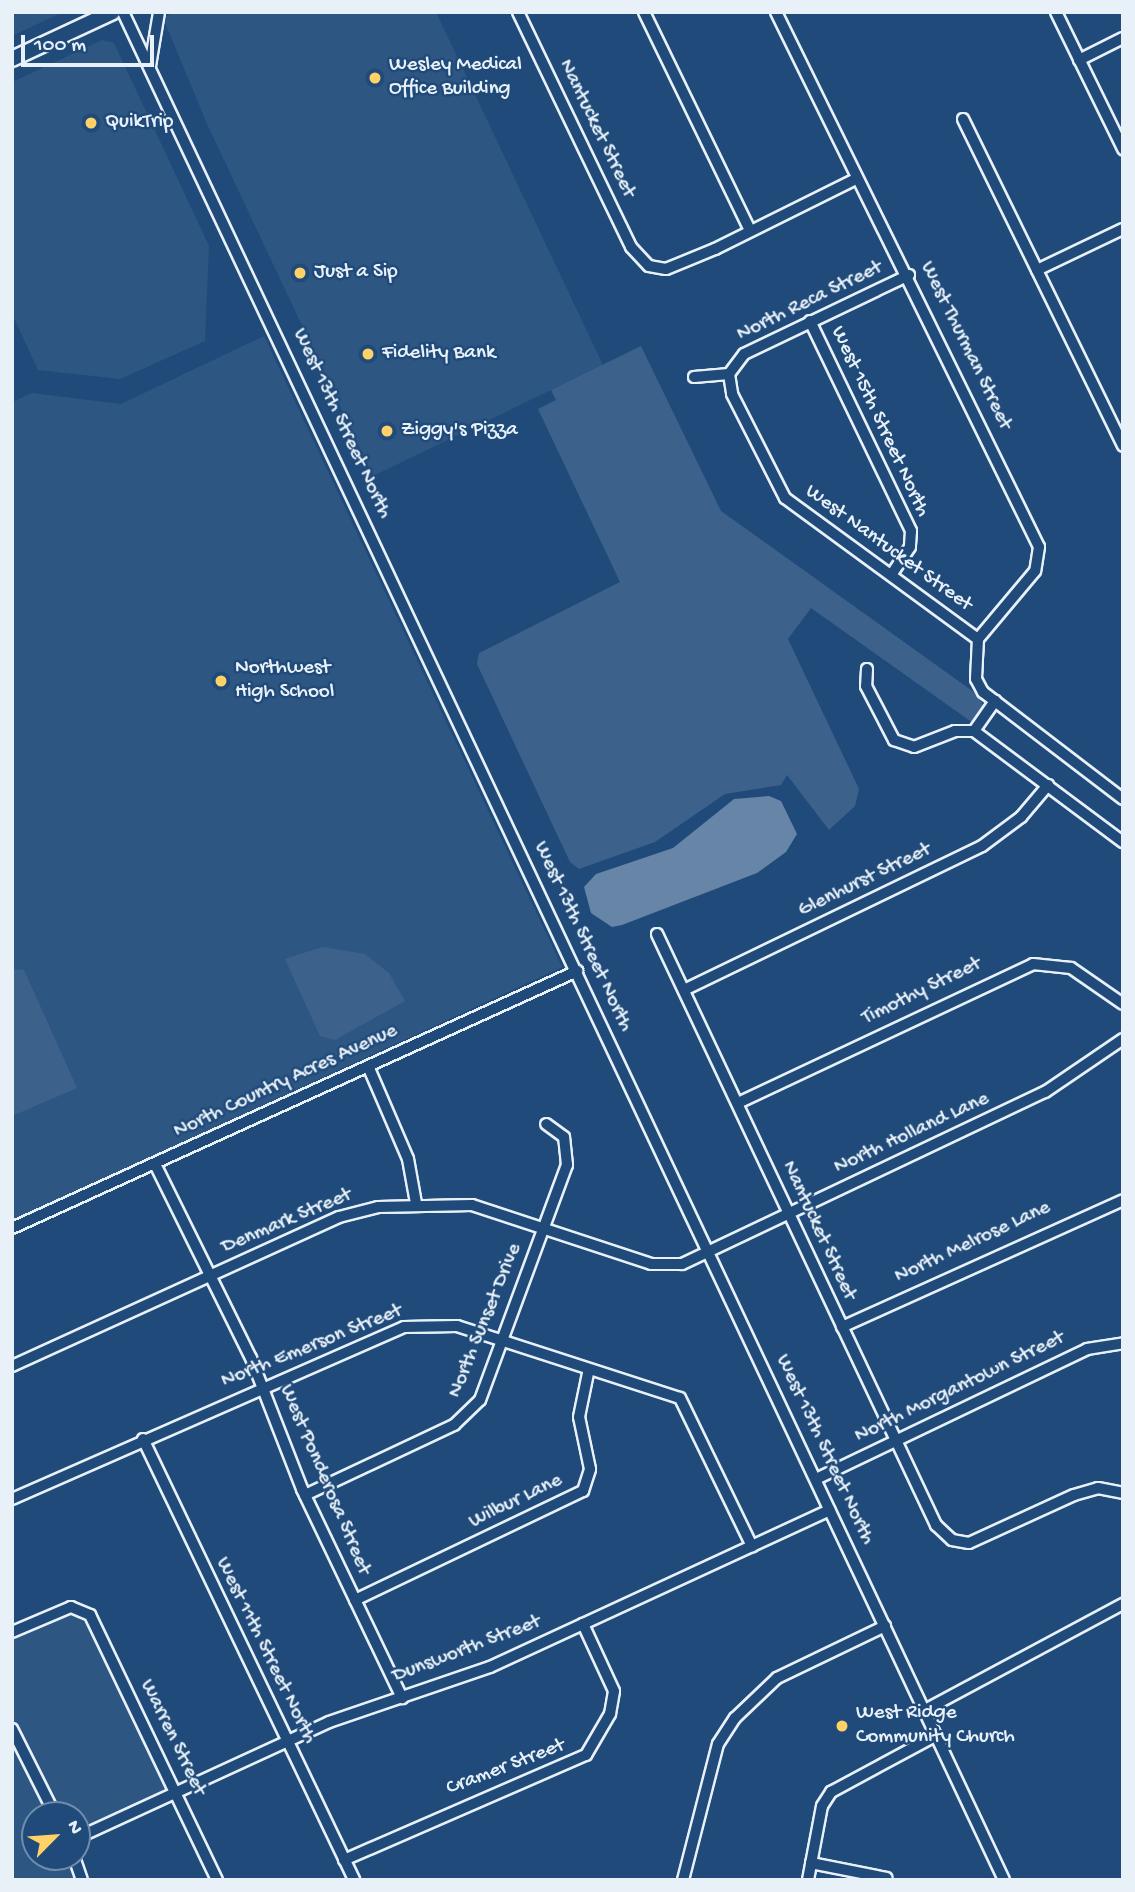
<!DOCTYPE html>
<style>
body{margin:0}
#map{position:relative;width:1135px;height:1892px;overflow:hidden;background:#1f4a7a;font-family:"Gochi Hand",sans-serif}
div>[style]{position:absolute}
.built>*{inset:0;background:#2e5683}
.green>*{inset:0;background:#3c628c}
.water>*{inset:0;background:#6685a7}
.roads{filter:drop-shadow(2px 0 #e8f1f8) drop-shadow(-2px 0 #e8f1f8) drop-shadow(0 2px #e8f1f8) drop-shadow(0 -2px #e8f1f8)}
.minor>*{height:10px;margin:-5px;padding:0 5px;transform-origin:5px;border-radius:5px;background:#1f4a7a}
.major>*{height:14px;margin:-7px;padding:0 7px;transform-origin:7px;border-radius:7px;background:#1f4a7a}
.dots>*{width:19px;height:19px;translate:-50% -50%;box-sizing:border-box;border:4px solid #1f4a7a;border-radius:50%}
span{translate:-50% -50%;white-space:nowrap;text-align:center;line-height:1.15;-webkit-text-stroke:5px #1f4a7a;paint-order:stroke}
.poi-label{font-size:21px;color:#e8f1f8}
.left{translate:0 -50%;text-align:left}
.street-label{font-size:21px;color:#e8f1f8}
.frame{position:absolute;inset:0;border:14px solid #e8f1f8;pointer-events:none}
.north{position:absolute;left:21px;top:1801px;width:70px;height:70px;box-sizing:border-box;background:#1f4a7a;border:2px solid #6f8dac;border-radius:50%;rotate:65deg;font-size:19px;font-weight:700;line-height:28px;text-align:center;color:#e8f1f8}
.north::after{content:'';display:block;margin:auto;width:24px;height:32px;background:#ffd166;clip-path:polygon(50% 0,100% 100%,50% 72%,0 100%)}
.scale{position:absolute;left:21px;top:35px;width:133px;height:32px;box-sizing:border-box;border:4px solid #e8f1f8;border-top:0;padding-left:9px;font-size:21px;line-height:24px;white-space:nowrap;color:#e8f1f8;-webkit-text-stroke:5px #1f4a7a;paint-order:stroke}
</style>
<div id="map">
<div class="built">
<i style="clip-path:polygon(12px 12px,63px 12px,12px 36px)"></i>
<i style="clip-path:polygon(174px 12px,436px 12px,603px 365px,373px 476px,207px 124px,163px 18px)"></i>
<i style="clip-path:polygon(102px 40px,114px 43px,209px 246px,205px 341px,120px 379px,38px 370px,12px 314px,12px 82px)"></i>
<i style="clip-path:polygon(264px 336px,562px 967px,12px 1221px,12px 402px,32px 393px,121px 404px)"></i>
<i style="clip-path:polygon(73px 1614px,90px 1626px,168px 1789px,77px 1833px,77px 1815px,35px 1815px,35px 1857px,68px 1857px,76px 1880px,12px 1880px,12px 1638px)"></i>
</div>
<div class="green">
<i style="clip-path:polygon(641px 346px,721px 511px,978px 695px,984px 707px,973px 723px,811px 608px,788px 639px,859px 789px,855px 806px,829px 830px,787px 775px,781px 785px,725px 794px,655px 842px,579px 869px,570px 862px,477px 664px,479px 653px,620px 582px,538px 409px,556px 400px,551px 390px)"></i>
<i style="clip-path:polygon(322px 947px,365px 954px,389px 973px,405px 1001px,335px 1040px,320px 1036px,285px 959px)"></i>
<i style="clip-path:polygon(12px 969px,24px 970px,77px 1088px,12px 1116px)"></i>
</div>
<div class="water">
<i style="clip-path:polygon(769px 796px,781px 801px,797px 834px,786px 852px,757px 873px,622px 925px,612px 927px,591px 913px,584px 887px,596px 874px,673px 848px,734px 799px)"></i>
</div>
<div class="roads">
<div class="minor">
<i style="left:123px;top:12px;width:2065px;rotate:64.75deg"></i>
<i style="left:518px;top:12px;width:261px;rotate:64.3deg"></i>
<i style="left:631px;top:247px;width:26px;rotate:47deg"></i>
<i style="left:649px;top:266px;width:17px;rotate:10deg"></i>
<i style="left:666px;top:269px;width:53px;rotate:-22.2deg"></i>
<i style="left:715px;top:249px;width:155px;rotate:-26.4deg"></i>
<i style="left:644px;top:12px;width:242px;rotate:64.1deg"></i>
<i style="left:776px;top:12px;width:596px;rotate:63.82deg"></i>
<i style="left:1039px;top:547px;width:24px;rotate:99deg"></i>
<i style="left:1035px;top:571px;width:89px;rotate:130deg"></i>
<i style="left:978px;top:639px;width:40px;rotate:92.9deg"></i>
<i style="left:976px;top:679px;width:15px;rotate:62deg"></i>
<i style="left:983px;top:692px;width:176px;rotate:37.4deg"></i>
<i style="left:1056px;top:12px;width:153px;rotate:63.9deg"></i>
<i style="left:1079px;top:60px;width:49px;rotate:-26.6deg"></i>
<i style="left:150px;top:66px;width:55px;rotate:-80.5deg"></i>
<i style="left:963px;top:119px;width:364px;rotate:63.9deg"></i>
<i style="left:1037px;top:270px;width:95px;rotate:-25.5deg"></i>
<i style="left:810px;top:321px;width:233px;rotate:64.3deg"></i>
<i style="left:911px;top:531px;width:16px;rotate:94deg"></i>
<i style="left:910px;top:547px;width:34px;rotate:124deg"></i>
<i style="left:729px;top:374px;width:20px;rotate:81deg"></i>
<i style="left:732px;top:394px;width:117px;rotate:63deg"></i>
<i style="left:785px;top:498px;width:239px;rotate:36.2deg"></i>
<i style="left:694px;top:377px;width:35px;rotate:-5deg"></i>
<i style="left:729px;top:374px;width:25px;rotate:-53deg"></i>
<i style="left:744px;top:354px;width:183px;rotate:-25.6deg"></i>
<i style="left:867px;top:669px;width:17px;rotate:93deg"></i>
<i style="left:866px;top:686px;width:61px;rotate:62.6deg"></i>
<i style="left:894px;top:740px;width:21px;rotate:19deg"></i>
<i style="left:914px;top:747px;width:44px;rotate:-21.3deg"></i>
<i style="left:955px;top:731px;width:19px"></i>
<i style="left:974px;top:731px;width:186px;rotate:36.7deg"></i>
<i style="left:974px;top:731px;width:37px;rotate:-55deg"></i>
<i style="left:657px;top:934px;width:654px;rotate:64.73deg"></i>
<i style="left:936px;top:1525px;width:22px;rotate:43deg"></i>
<i style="left:952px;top:1540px;width:17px;rotate:10deg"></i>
<i style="left:969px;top:1543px;width:115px;rotate:-24.6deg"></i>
<i style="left:1074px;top:1495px;width:25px;rotate:-16deg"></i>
<i style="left:1098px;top:1488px;width:25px;rotate:11deg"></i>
<i style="left:684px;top:990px;width:331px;rotate:-25.8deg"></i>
<i style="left:982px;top:846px;width:49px;rotate:-36.6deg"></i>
<i style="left:1021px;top:817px;width:42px;rotate:-49.8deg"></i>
<i style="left:368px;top:1066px;width:101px;rotate:66.7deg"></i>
<i style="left:408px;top:1159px;width:45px;rotate:79.7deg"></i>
<i style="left:738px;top:1103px;width:326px;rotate:-25.2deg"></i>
<i style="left:1033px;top:964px;width:38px;rotate:6deg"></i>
<i style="left:1071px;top:968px;width:63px;rotate:34.7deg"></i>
<i style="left:155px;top:1164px;width:216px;rotate:63.7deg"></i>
<i style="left:251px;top:1358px;width:141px;rotate:68.7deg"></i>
<i style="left:302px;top:1489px;width:232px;rotate:64.4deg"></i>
<i style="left:12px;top:1228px;width:621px;rotate:-24.46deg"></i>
<i style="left:842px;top:1327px;width:308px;rotate:-24.3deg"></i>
<i style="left:12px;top:1366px;width:359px;rotate:-24.5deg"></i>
<i style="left:339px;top:1217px;width:40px;rotate:-14.4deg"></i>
<i style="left:378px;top:1207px;width:94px;rotate:-1.2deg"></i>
<i style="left:472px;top:1205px;width:188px;rotate:18.2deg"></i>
<i style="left:651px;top:1264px;width:31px"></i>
<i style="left:682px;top:1264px;width:402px;rotate:-25.4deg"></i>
<i style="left:1045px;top:1092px;width:94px;rotate:-34.2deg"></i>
<i style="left:143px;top:1439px;width:489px;rotate:64.4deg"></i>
<i style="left:816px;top:1479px;width:301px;rotate:-25.6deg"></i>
<i style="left:1087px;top:1349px;width:36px;rotate:-9deg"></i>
<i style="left:305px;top:1495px;width:165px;rotate:-25.2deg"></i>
<i style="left:454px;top:1425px;width:36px;rotate:-44deg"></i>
<i style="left:480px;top:1400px;width:251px;rotate:-69.7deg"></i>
<i style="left:567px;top:1165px;width:28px;rotate:-96deg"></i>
<i style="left:564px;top:1137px;width:22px;rotate:-144deg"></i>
<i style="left:12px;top:1499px;width:428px;rotate:-23.7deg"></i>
<i style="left:404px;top:1327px;width:53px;rotate:-1.1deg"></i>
<i style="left:457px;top:1326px;width:234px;rotate:17.9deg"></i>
<i style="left:680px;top:1398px;width:165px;rotate:64.1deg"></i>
<i style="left:355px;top:1600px;width:253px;rotate:-25.6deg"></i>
<i style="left:583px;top:1491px;width:23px;rotate:-72deg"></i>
<i style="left:590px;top:1469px;width:53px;rotate:-101.9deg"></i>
<i style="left:579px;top:1417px;width:45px;rotate:-78.4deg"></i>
<i style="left:12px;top:1632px;width:64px;rotate:-23deg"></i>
<i style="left:71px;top:1607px;width:21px;rotate:23deg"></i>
<i style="left:90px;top:1615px;width:294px;rotate:64.4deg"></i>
<i style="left:925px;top:1710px;width:225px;rotate:-28.2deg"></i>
<i style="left:12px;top:1729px;width:96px;rotate:63.4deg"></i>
<i style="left:77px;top:1838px;width:277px;rotate:-24.7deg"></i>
<i style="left:329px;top:1722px;width:170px;rotate:-18.9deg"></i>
<i style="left:490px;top:1667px;width:374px;rotate:-24.8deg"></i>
<i style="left:74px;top:1857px;width:24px;rotate:71deg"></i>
<i style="left:344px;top:1860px;width:264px;rotate:-23.5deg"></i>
<i style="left:586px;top:1755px;width:48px;rotate:-59.7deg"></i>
<i style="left:610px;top:1714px;width:23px;rotate:-80deg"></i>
<i style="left:614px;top:1691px;width:74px;rotate:-114.8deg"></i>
<i style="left:811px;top:1863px;width:77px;rotate:11.2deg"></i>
<i style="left:683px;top:1880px;width:140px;rotate:-75.6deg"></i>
<i style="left:718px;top:1744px;width:31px;rotate:-57deg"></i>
<i style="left:735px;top:1718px;width:58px;rotate:-43.6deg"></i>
<i style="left:777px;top:1678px;width:120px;rotate:-25.7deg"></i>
<i style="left:808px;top:1880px;width:75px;rotate:-79.3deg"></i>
<i style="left:822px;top:1806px;width:17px;rotate:-57deg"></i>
<i style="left:831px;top:1792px;width:120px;rotate:-28.3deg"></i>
</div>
<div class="major">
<i style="left:12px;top:59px;width:111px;rotate:-25deg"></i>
</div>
</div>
<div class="dots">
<i style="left:375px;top:78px;background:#ffd166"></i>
<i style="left:91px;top:123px;background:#ffd166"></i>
<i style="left:300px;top:273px;background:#ffd166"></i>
<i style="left:368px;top:354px;background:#ffd166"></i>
<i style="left:387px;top:431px;background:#ffd166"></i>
<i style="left:221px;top:681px;background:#ffd166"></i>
<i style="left:842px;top:1726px;background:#ffd166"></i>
</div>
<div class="poi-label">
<span class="left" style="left:389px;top:78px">Wesley Medical<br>Office Building</span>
<span class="left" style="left:105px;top:123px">QuikTrip</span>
<span class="left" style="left:314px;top:273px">Just a Sip</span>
<span class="left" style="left:382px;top:354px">Fidelity Bank</span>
<span class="left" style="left:401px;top:431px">Ziggy's Pizza</span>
<span class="left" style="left:235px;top:681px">Northwest<br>High School</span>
<span class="left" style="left:856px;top:1726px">West Ridge<br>Community Church</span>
</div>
<div class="street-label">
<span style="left:596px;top:129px;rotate:64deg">Nantucket Street</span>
<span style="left:810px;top:302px;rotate:-26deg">North Reca Street</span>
<span style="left:965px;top:346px;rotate:64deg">West Thurman Street</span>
<span style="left:879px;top:422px;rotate:65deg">West 15th Street North</span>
<span style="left:341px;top:424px;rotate:65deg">West 13th Street North</span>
<span style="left:888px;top:549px;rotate:36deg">West Nantucket Street</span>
<span style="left:865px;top:881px;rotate:-26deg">Glenhurst Street</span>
<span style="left:582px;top:937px;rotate:65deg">West 13th Street North</span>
<span style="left:922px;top:992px;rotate:-26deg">Timothy Street</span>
<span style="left:286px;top:1082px;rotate:-25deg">North Country Acres Avenue</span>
<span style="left:912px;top:1134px;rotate:-25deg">North Holland Lane</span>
<span style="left:287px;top:1222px;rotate:-23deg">Denmark Street</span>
<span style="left:818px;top:1231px;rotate:65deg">Nantucket Street</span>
<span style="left:973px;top:1243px;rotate:-25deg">North Melrose Lane</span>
<span style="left:486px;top:1321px;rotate:-68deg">North Sunset Drive</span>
<span style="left:312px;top:1347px;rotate:-22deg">North Emerson Street</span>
<span style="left:960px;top:1388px;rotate:-26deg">North Morgantown Street</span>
<span style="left:824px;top:1450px;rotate:65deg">West 13th Street North</span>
<span style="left:324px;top:1480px;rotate:67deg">West Ponderosa Street</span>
<span style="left:516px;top:1502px;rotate:-26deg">Wilbur Lane</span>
<span style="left:467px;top:1650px;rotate:-21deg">Dunsworth Street</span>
<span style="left:265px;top:1651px;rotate:64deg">West 11th Street North</span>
<span style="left:172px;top:1738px;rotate:64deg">Warren Street</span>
<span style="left:506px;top:1768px;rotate:-21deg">Cramer Street</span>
</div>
<div class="frame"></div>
<div class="north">N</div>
<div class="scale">100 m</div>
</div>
